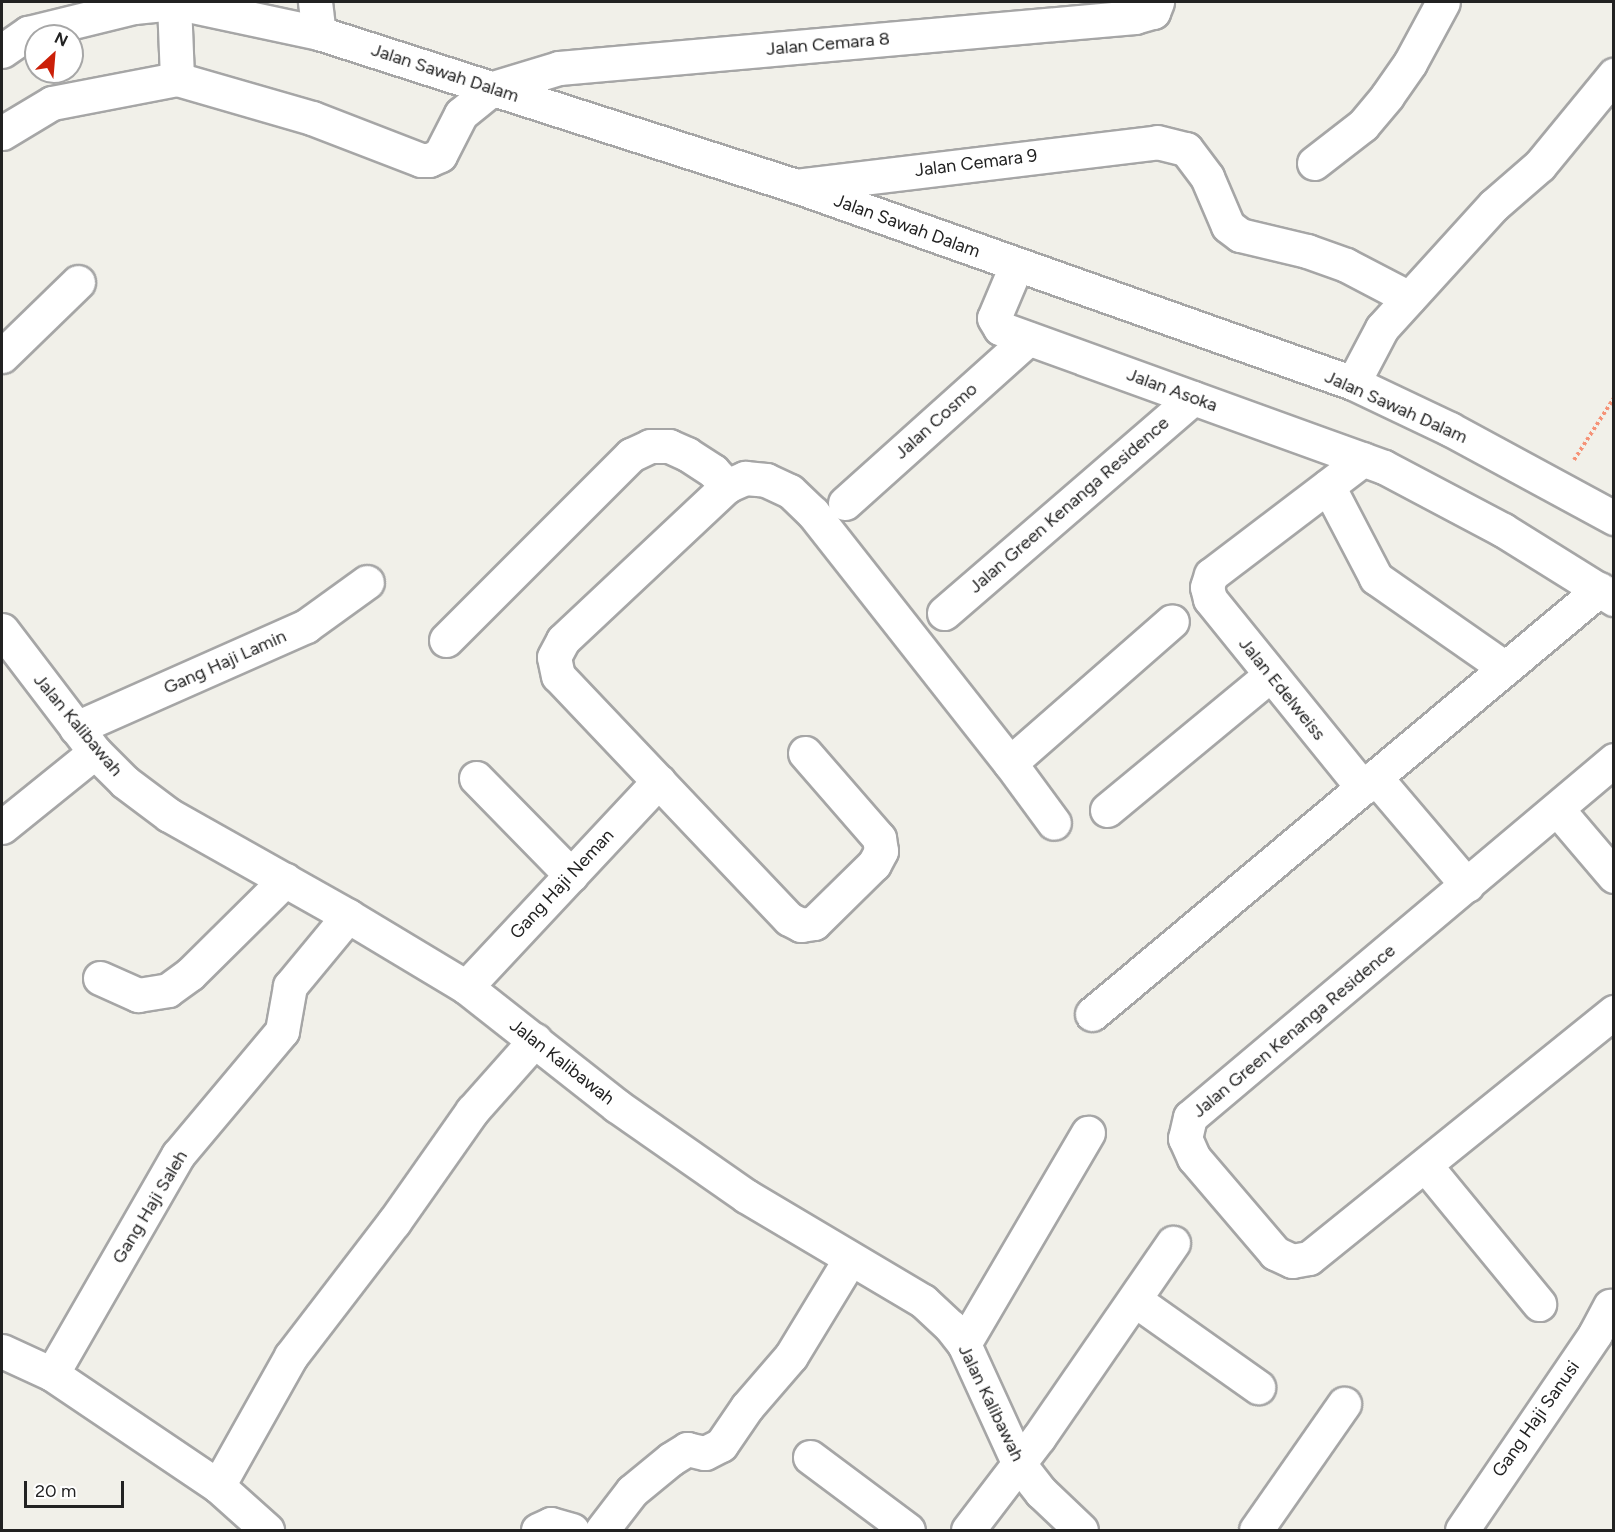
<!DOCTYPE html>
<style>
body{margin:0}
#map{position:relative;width:1615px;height:1532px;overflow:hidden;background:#f1f0e9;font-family:Figtree,sans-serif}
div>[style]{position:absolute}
.path>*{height:4px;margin-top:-2px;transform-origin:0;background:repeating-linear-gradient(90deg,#f59277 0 3px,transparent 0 6px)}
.roads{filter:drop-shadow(2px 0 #a6a6a6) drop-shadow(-2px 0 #a6a6a6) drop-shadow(0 2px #a6a6a6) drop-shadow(0 -2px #a6a6a6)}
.minor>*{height:33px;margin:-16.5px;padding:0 16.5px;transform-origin:16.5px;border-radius:16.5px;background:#fff}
.tertiary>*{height:33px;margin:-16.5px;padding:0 16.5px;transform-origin:16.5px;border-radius:16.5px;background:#fff}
span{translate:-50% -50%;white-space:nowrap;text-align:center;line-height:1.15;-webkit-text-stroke:4.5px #fff;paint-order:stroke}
.street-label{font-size:18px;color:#222}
.frame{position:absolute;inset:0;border:3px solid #222;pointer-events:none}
.north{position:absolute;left:24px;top:24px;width:60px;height:60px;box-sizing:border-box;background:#fff;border:2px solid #a7a7a7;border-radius:50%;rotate:26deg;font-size:16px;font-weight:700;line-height:24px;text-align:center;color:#222}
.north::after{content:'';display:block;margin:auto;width:21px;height:27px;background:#cb1f08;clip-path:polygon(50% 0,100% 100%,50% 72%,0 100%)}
.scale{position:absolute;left:24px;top:1481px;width:100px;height:27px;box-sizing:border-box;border:3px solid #222;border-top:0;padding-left:8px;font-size:18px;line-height:21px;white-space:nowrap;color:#222;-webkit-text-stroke:4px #fff;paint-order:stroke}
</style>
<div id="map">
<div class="path">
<i style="left:1574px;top:460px;width:74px;rotate:-57.2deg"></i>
</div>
<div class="roads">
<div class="minor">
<i style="left:315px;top:2px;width:31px;rotate:83deg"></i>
<i style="left:2px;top:51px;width:32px;rotate:-35deg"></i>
<i style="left:28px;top:33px;width:109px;rotate:-13.8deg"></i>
<i style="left:134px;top:7px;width:40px;rotate:-5.7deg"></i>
<i style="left:174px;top:3px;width:76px;rotate:87.7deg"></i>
<i style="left:2px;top:133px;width:58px;rotate:-31deg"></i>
<i style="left:52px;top:103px;width:127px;rotate:-10.9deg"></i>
<i style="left:177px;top:79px;width:141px;rotate:16.1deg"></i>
<i style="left:312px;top:118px;width:117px;rotate:21.1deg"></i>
<i style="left:421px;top:160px;width:8px"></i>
<i style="left:429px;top:160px;width:12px;rotate:-24deg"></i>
<i style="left:440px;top:155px;width:46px;rotate:-62.9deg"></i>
<i style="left:461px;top:114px;width:41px;rotate:-39.1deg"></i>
<i style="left:493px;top:88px;width:69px;rotate:-16.9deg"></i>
<i style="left:559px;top:68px;width:578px;rotate:-5.06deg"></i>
<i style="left:1135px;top:17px;width:19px;rotate:-16deg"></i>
<i style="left:1153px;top:12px;width:11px;rotate:-68deg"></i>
<i style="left:1314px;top:163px;width:62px;rotate:-37.8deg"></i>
<i style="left:1363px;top:125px;width:38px;rotate:-50deg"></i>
<i style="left:1387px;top:96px;width:40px;rotate:-55.1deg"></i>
<i style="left:1410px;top:63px;width:69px;rotate:-61.6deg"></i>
<i style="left:796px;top:186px;width:364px;rotate:-6.9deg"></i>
<i style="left:1157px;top:142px;width:30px;rotate:14deg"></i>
<i style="left:1186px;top:149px;width:35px;rotate:53deg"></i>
<i style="left:1207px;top:177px;width:53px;rotate:66.8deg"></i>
<i style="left:1228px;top:226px;width:15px;rotate:37deg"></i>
<i style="left:1240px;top:235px;width:69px;rotate:13.4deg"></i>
<i style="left:1307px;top:251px;width:41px;rotate:19.7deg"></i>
<i style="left:1346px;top:265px;width:71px;rotate:27.6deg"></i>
<i style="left:1016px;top:266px;width:56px;rotate:112.9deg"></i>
<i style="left:994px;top:318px;width:12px;rotate:59deg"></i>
<i style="left:1000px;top:328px;width:408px;rotate:19.9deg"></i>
<i style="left:1384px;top:467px;width:135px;rotate:27.9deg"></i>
<i style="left:1503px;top:530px;width:131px;rotate:31.9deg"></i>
<i style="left:2px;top:356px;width:106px;rotate:-44.2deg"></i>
<i style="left:1353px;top:383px;width:62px;rotate:-62.2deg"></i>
<i style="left:1382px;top:328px;width:166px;rotate:-47.7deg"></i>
<i style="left:1494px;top:205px;width:61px;rotate:-41deg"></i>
<i style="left:1540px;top:165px;width:117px;rotate:-50.6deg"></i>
<i style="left:1328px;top:486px;width:104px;rotate:62.4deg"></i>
<i style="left:1376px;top:578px;width:157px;rotate:34.9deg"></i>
<i style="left:845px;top:503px;width:246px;rotate:-41.9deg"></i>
<i style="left:944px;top:613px;width:329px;rotate:-40.8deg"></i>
<i style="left:2px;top:630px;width:153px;rotate:52.7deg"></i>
<i style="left:95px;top:752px;width:42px;rotate:45deg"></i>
<i style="left:125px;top:782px;width:55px;rotate:36.9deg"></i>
<i style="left:169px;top:815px;width:206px;rotate:29.4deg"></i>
<i style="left:348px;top:916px;width:138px;rotate:31deg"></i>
<i style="left:466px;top:987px;width:192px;rotate:38.2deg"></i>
<i style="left:617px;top:1106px;width:157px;rotate:34.9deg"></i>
<i style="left:746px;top:1196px;width:206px;rotate:30.7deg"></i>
<i style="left:923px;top:1301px;width:37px;rotate:43deg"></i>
<i style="left:950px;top:1326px;width:23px;rotate:52deg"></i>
<i style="left:964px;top:1344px;width:132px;rotate:65.4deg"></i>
<i style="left:1019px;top:1464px;width:36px;rotate:52deg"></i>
<i style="left:1041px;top:1492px;width:55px;rotate:43.5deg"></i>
<i style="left:446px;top:640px;width:262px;rotate:-45deg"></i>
<i style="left:631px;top:455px;width:21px;rotate:-25deg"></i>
<i style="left:650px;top:446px;width:19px"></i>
<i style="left:669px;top:446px;width:20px;rotate:24deg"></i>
<i style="left:687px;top:454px;width:31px;rotate:33deg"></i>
<i style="left:713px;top:471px;width:21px;rotate:47deg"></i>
<i style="left:76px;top:728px;width:252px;rotate:-23.9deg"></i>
<i style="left:306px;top:626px;width:75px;rotate:-35.8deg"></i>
<i style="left:805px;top:753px;width:113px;rotate:49deg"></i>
<i style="left:879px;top:838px;width:13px;rotate:81deg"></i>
<i style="left:881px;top:851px;width:15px;rotate:118deg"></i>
<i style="left:874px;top:864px;width:84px;rotate:135.5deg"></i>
<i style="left:814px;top:923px;width:13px;rotate:171deg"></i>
<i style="left:801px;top:925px;width:13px;rotate:-153deg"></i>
<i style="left:789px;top:919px;width:335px;rotate:-133.5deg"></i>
<i style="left:558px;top:676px;width:19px;rotate:-102deg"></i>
<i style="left:554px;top:657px;width:19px;rotate:-62deg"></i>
<i style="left:563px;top:640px;width:225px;rotate:-43.2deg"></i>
<i style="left:727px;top:486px;width:20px;rotate:-24deg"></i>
<i style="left:745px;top:478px;width:21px;rotate:5deg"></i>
<i style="left:766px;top:480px;width:26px;rotate:25deg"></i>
<i style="left:790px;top:491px;width:32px;rotate:44deg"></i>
<i style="left:813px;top:513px;width:318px;rotate:51.8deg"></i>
<i style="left:1010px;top:763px;width:74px;rotate:53.7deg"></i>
<i style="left:1614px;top:760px;width:554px;rotate:139.9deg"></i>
<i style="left:1190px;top:1117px;width:22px;rotate:103deg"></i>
<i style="left:1185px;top:1138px;width:22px;rotate:66deg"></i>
<i style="left:1194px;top:1158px;width:125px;rotate:49.5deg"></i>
<i style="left:1275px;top:1253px;width:19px;rotate:25deg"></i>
<i style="left:1292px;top:1261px;width:17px;rotate:-10deg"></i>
<i style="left:1309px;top:1258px;width:392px;rotate:-38.9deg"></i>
<i style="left:1010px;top:763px;width:215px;rotate:-41.2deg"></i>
<i style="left:1375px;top:777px;width:142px;rotate:49.6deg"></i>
<i style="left:476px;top:778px;width:136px;rotate:45.6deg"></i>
<i style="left:1363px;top:788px;width:243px;rotate:-129deg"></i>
<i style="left:1210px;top:599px;width:12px;rotate:-104deg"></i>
<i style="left:1207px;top:587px;width:13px;rotate:-72deg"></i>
<i style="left:1211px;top:575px;width:191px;rotate:-37.3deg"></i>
<i style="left:1557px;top:809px;width:88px;rotate:49.6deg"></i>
<i style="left:1107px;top:810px;width:212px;rotate:-39.6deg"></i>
<i style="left:2px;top:827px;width:119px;rotate:-38.9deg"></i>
<i style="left:100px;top:978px;width:42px;rotate:24.1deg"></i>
<i style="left:138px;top:995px;width:30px;rotate:-9deg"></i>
<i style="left:168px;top:990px;width:27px;rotate:-36deg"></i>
<i style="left:190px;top:974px;width:134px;rotate:-44.7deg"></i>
<i style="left:466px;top:987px;width:282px;rotate:-46.9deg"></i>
<i style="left:1092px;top:1014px;width:662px;rotate:-39.92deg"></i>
<i style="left:1425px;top:1165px;width:180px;rotate:50.6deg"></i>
<i style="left:1135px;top:1300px;width:151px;rotate:35.3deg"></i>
<i style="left:964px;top:1344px;width:245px;rotate:-59.6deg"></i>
<i style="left:2px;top:1351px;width:55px;rotate:24.7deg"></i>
<i style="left:52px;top:1374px;width:253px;rotate:-60.1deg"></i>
<i style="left:178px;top:1155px;width:162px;rotate:-50deg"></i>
<i style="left:282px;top:1031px;width:46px;rotate:-79.9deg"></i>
<i style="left:290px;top:986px;width:91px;rotate:-50.4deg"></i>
<i style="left:52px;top:1374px;width:200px;rotate:34deg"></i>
<i style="left:218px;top:1486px;width:66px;rotate:41.9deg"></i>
<i style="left:810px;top:1457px;width:122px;rotate:36.7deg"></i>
<i style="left:218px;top:1486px;width:149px;rotate:-60.7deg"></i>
<i style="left:291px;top:1356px;width:169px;rotate:-52.5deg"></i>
<i style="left:394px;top:1222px;width:136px;rotate:-54.9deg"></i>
<i style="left:472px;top:1111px;width:95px;rotate:-48.4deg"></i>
<i style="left:538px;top:1530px;width:14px;rotate:-25deg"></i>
<i style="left:551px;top:1524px;width:22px;rotate:16deg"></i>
<i style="left:602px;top:1530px;width:49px;rotate:-52.4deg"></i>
<i style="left:632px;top:1491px;width:50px;rotate:-39.4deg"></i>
<i style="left:671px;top:1459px;width:19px;rotate:-32deg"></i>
<i style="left:687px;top:1449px;width:18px;rotate:13deg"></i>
<i style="left:705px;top:1453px;width:18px;rotate:-27deg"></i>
<i style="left:721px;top:1445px;width:46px;rotate:-55.6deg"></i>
<i style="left:747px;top:1407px;width:67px;rotate:-49.2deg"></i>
<i style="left:791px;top:1356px;width:114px;rotate:-58.7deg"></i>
<i style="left:968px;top:1530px;width:117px;rotate:-52.6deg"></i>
<i style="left:1039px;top:1437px;width:236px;rotate:-55.4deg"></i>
<i style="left:1256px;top:1530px;width:154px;rotate:-55.1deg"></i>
<i style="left:1462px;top:1530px;width:237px;rotate:-55.8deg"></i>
<i style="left:1595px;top:1334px;width:32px;rotate:-62deg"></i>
</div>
<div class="tertiary">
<i style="left:174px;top:2px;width:148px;rotate:12.1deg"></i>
<i style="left:319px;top:33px;width:501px;rotate:17.78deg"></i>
<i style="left:796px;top:186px;width:591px;rotate:19.48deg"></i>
<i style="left:1353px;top:383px;width:107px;rotate:25.4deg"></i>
<i style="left:1450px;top:429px;width:187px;rotate:28.5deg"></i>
</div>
</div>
<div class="street-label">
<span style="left:828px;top:44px;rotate:-5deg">Jalan Cemara 8</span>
<span style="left:445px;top:73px;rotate:18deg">Jalan Sawah Dalam</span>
<span style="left:976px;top:163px;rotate:-7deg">Jalan Cemara 9</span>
<span style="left:907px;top:226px;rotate:20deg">Jalan Sawah Dalam</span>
<span style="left:1172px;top:390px;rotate:20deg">Jalan Asoka</span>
<span style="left:1396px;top:407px;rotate:24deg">Jalan Sawah Dalam</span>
<span style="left:936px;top:421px;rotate:-42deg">Jalan Cosmo</span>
<span style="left:1069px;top:505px;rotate:-41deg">Jalan Green Kenanga Residence</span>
<span style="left:225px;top:662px;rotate:-24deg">Gang Haji Lamin</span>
<span style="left:1282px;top:689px;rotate:51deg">Jalan Edelweiss</span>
<span style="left:78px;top:725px;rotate:50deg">Jalan Kalibawah</span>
<span style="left:562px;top:884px;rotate:-47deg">Gang Haji Neman</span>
<span style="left:1294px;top:1031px;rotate:-40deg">Jalan Green Kenanga Residence</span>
<span style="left:562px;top:1062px;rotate:38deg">Jalan Kalibawah</span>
<span style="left:150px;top:1207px;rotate:-59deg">Gang Haji Saleh</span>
<span style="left:991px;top:1403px;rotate:64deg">Jalan Kalibawah</span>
<span style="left:1536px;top:1419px;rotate:-55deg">Gang Haji Sanusi</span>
</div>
<div class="frame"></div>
<div class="north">N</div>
<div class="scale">20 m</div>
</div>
